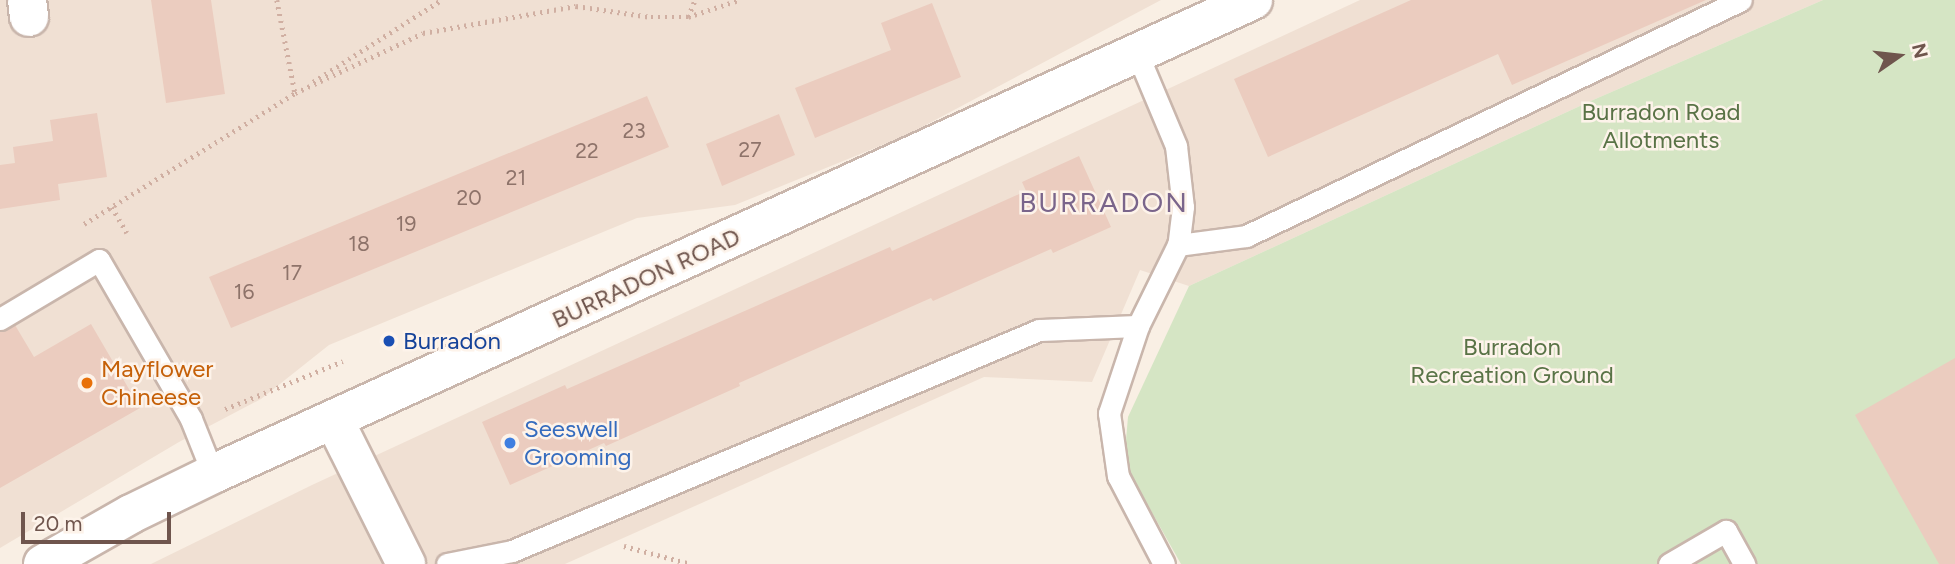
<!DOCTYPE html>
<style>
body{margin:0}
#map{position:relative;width:1955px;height:564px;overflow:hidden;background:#f9efe4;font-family:Figtree,sans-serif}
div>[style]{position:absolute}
.residential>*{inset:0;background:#f0e0d3}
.green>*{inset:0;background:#d5e5c4}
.building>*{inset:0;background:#ebccbf}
.path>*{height:4.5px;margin-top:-2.25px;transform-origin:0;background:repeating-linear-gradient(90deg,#d0afa2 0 2px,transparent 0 7px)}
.roads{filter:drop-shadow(2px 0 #c9b6ac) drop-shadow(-2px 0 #c9b6ac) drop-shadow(0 2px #c9b6ac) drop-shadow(0 -2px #c9b6ac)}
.lane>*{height:21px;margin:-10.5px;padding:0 10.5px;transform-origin:10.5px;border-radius:10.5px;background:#fff}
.street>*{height:38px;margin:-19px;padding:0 19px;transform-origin:19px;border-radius:19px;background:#fff}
.secondary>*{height:38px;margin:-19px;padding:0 19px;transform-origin:19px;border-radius:19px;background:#fff}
.dots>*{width:19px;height:19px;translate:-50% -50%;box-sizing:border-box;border:4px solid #fdf3ea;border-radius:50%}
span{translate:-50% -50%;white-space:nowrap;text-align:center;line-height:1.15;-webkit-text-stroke:5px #fdf3ea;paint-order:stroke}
.number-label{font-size:21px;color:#8e736a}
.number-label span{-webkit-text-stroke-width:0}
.park-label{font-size:24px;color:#597346}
.street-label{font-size:24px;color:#6f554d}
.transit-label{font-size:24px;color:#164399}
.left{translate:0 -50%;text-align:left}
.food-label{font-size:24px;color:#c56008}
.shop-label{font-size:24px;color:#366cbe}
.quarter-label{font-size:28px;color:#7a658b;letter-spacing:2px}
.north{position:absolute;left:1864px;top:21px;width:70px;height:70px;-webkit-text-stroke:5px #fdf3ea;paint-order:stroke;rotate:76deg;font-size:19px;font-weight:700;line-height:28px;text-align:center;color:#6f554d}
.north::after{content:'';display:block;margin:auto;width:24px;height:32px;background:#6f554d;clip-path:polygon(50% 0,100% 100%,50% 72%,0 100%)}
.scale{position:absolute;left:21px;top:512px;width:150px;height:32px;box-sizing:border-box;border:4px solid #6f554d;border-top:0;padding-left:9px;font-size:21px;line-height:24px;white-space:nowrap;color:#6f554d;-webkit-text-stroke:5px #fdf3ea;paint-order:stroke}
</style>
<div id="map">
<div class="residential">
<i style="clip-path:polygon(0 0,1161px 0,907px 135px,735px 205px,637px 218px,329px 345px,261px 399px,179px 442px,0 548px)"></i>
<i style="clip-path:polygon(1360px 0,1823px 0,1593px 100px,1189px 286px,1140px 270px,1092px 382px,984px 377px,565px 564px,151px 564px,312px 485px)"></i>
</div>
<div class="green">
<i style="clip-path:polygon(1823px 0,1955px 0,1955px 564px,1181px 564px,1124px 463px,1128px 417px,1189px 286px,1593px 100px)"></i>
</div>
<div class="building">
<i style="clip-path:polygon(151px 0,211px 0,225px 94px,166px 103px)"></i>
<i style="clip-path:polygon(1411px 0,1706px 0,1512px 85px,1498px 54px,1268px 157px,1234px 79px)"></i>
<i style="clip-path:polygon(932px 3px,961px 77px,815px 138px,795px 88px,891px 50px,881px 23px)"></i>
<i style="clip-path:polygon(647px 96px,669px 147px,231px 328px,209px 277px)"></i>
<i style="clip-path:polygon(97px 113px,107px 177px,58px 184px,60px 200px,0 209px,0 165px,15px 163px,13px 147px,53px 141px,50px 120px)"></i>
<i style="clip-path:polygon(779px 114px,795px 155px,722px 186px,706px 144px)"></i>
<i style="clip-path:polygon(1079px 156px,1111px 227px,1053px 253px,1051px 249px,933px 301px,931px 298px,739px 383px,740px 386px,606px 446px,604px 443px,510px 485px,482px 422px,565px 385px,567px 389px,890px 247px,892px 251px,1026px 191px,1022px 182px)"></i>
<i style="clip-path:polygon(91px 324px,140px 408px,0 488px,0 332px,15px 325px,34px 357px)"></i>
<i style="clip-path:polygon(1955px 358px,1955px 564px,1939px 564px,1855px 415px)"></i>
</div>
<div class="path">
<i style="left:277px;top:0;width:95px;rotate:79deg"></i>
<i style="left:295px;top:93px;width:141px;rotate:-25.1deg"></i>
<i style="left:423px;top:33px;width:155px;rotate:-10deg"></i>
<i style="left:576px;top:6px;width:76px;rotate:8.3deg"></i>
<i style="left:651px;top:17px;width:37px"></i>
<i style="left:688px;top:17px;width:18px;rotate:-68deg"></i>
<i style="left:688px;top:17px;width:54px;rotate:-18.4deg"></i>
<i style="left:313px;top:82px;width:152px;rotate:-32.6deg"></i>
<i style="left:112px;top:207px;width:30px;rotate:60deg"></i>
<i style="left:84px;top:224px;width:251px;rotate:-31.8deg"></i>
<i style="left:225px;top:409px;width:127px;rotate:-22.1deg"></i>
<i style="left:624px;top:546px;width:69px;rotate:15deg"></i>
</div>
<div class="roads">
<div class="lane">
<i style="left:1137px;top:53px;width:101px;rotate:67.2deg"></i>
<i style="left:1176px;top:146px;width:61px;rotate:83.5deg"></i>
<i style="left:1183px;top:207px;width:38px;rotate:97deg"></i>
<i style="left:1178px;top:245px;width:90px;rotate:116.3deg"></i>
<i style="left:1138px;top:326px;width:92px;rotate:108.4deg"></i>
<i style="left:1109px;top:413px;width:64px;rotate:81.9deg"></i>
<i style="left:1118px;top:476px;width:99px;rotate:62.4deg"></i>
<i style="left:1178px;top:245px;width:69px;rotate:-7.5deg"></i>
<i style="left:1246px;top:236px;width:548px;rotate:-25.49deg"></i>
<i style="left:0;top:319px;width:115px;rotate:-30.8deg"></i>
<i style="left:99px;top:260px;width:184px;rotate:59.9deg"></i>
<i style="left:191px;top:419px;width:59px;rotate:68.2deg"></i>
<i style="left:447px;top:564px;width:66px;rotate:-11.3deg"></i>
<i style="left:512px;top:551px;width:571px;rotate:-22.75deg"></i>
<i style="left:1039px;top:330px;width:99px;rotate:-2.3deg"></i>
<i style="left:1669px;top:564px;width:66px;rotate:-30.1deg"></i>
<i style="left:1726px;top:531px;width:38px;rotate:61deg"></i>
</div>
<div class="street">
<i style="left:27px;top:0;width:17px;rotate:83deg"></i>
<i style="left:334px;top:420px;width:161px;rotate:63.4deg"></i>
</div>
<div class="secondary">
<i style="left:43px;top:564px;width:101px;rotate:-29.6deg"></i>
<i style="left:131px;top:514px;width:91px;rotate:-26deg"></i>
<i style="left:213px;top:474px;width:1143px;rotate:-24.5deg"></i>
</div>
</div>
<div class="dots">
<i style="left:389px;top:341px;background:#1a4fb4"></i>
<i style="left:87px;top:383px;background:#e8710a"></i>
<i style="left:510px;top:443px;background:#3f7fe0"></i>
</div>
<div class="number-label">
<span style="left:634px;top:131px">23</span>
<span style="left:750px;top:150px">27</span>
<span style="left:587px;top:151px">22</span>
<span style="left:516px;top:178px">21</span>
<span style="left:469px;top:198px">20</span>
<span style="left:406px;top:224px">19</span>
<span style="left:359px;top:244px">18</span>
<span style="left:292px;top:273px">17</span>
<span style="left:244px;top:292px">16</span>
</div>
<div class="park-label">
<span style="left:1661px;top:126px">Burradon Road<br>Allotments</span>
<span style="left:1512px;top:361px">Burradon<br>Recreation Ground</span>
</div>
<div class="street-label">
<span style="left:646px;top:278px;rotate:-25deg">BURRADON ROAD</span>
</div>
<div class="transit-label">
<span class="left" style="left:403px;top:341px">Burradon</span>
</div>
<div class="food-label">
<span class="left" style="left:101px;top:383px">Mayflower<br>Chineese</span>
</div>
<div class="shop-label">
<span class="left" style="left:524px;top:443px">Seeswell<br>Grooming</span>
</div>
<div class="quarter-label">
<span style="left:1104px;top:202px">BURRADON</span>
</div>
<div class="north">N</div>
<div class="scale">20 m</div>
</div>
